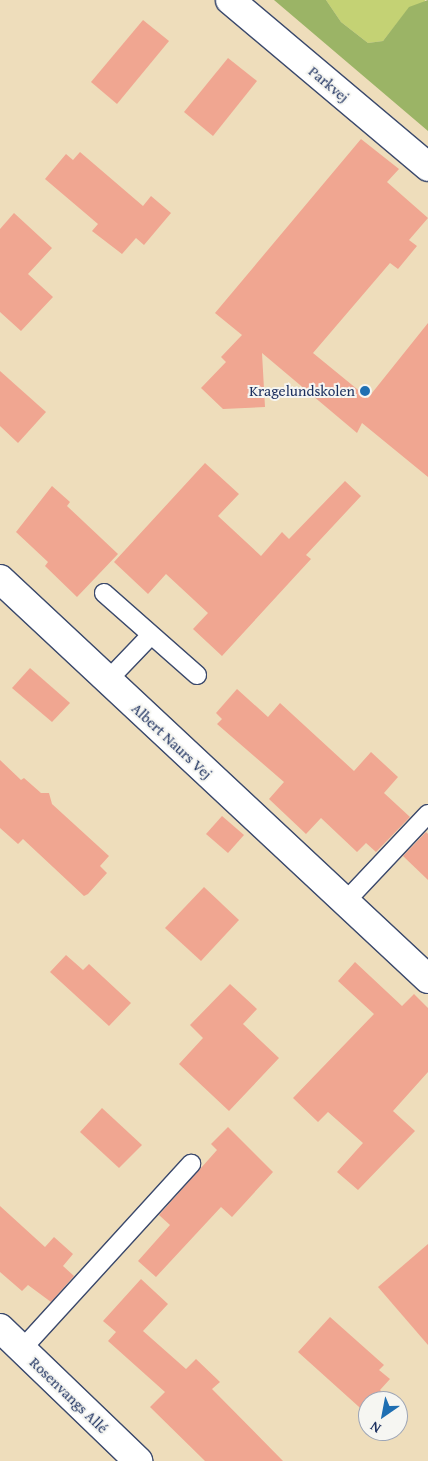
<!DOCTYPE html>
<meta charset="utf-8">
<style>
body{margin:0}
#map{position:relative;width:428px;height:1461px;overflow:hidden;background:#edb;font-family:"Gentium Book Plus",serif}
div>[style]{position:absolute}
.green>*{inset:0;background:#c4d274}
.forest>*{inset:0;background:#9bb466}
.building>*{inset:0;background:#f0a691}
.roads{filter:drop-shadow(1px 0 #3b496c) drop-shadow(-1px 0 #3b496c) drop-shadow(0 1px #3b496c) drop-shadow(0 -1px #3b496c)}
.lane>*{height:18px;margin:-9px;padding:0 9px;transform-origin:9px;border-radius:9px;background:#fff}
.street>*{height:28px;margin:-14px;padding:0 14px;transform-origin:14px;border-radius:14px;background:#fff}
.secondary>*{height:28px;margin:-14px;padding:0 14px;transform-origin:14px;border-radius:14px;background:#fff}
.dots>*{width:14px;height:14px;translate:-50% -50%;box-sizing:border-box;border:2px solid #f6f6f2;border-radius:50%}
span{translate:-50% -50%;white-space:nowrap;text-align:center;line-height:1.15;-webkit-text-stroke:4px #f6f6f2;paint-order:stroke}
.street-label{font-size:15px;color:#1b2f5e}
.poi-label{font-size:15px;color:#1b2f5e}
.right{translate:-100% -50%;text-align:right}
.north{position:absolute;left:358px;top:1391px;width:50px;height:50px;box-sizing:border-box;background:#f6f6f2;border:1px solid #9ea6b7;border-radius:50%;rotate:213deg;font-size:14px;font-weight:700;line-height:20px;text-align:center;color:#1b2f5e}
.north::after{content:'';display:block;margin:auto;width:18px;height:22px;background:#1f6fb2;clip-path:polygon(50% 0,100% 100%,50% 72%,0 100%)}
</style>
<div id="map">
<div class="green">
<i style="clip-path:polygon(326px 0,425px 0,424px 4px,409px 8px,383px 41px,368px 43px,341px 22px)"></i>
</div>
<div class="forest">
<i style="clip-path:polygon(274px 0,326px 0,341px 22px,368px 43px,383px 41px,409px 7px,428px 0,428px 131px)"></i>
</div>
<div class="building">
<i style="clip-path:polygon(143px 20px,169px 41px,117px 104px,91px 82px)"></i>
<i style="clip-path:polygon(228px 58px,257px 81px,213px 136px,184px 112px)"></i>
<i style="clip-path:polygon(361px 139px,399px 169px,387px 182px,428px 218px,409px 240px,417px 246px,398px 269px,390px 263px,313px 353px,368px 398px,428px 323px,428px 477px,362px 423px,357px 433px,262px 353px,265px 407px,223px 409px,201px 388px,226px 362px,221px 357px,242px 335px,215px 313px)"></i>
<i style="clip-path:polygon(80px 152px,143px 206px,151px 196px,171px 213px,144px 245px,136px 238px,122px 254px,92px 231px,98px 224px,45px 179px,66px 154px,73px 160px)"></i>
<i style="clip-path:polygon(14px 213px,52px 248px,28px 274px,53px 297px,21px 331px,0 312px,0 229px)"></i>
<i style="clip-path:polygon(0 371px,46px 412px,18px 443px,0 426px)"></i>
<i style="clip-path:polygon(205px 463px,239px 494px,218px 516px,261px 556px,282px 532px,289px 539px,345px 481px,361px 496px,306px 555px,311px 559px,222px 656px,193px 629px,208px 613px,166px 574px,148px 594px,114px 562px)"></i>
<i style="clip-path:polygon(52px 486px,70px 502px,67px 506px,118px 554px,77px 597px,45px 566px,48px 562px,16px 532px)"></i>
<i style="clip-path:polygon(30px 668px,70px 703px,52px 722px,12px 688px)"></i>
<i style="clip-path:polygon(237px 689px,268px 717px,280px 703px,354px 771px,371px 752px,398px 777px,384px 793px,410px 817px,376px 852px,366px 843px,357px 852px,321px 818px,306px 834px,269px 799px,284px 782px,217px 724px,222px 719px,216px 713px)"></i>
<i style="clip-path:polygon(0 760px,21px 780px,24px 778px,41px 793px,49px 793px,52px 804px,109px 856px,100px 866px,107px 873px,88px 894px,84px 896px,23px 839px,18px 844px,0 828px)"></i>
<i style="clip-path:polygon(222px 816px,244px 835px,228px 853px,206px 834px)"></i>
<i style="clip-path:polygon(426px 832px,428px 834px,428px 880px,403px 856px)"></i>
<i style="clip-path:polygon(204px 887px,239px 920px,201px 961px,165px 928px)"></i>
<i style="clip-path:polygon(66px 955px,83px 970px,89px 964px,131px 1003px,109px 1026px,50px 972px)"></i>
<i style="clip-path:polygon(355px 962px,402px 1006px,414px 994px,428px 1008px,428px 1072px,393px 1111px,415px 1131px,358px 1190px,337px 1172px,363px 1143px,328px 1112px,318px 1122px,293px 1098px,374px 1014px,338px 981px)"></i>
<i style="clip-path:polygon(230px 984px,257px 1009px,243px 1024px,279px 1058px,229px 1111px,179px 1064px,203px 1038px,190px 1025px)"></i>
<i style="clip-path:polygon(102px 1108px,142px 1145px,119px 1168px,80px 1132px)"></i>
<i style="clip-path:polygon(228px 1127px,273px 1172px,232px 1217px,221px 1207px,156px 1277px,138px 1261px,170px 1225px,159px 1215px,217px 1150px,211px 1144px)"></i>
<i style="clip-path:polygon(0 1206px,45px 1247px,54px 1237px,73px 1254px,63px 1266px,74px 1276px,51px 1302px,28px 1285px,22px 1291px,0 1272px)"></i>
<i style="clip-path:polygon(428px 1244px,428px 1345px,378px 1287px)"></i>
<i style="clip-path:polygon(141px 1279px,168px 1304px,143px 1331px,186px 1369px,196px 1359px,220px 1382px,212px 1389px,283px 1461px,205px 1461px,150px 1407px,165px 1392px,108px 1341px,116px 1332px,103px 1321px)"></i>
<i style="clip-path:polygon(330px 1317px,384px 1365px,379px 1370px,390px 1379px,380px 1390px,387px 1397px,384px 1401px,368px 1401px,368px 1415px,298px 1352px)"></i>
</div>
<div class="roads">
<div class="lane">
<i style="left:104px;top:593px;width:124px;rotate:41.4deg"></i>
<i style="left:107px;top:681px;width:62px;rotate:-46.3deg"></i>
<i style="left:345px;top:902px;width:121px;rotate:-46.7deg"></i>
<i style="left:22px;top:1349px;width:251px;rotate:-47.6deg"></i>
</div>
<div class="street">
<i style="left:230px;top:0;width:259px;rotate:40.1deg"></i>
<i style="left:0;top:579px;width:586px;rotate:43.06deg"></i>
</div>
<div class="secondary">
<i style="left:0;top:1328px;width:192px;rotate:43.9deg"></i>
</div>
</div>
<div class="dots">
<i style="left:365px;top:391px;background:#1f6fb2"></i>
</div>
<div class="street-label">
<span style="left:329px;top:84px;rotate:40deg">Parkvej</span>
<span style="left:172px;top:741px;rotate:43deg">Albert Naurs Vej</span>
<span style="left:69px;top:1395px;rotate:44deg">Rosenvangs Allé</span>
</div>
<div class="poi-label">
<span class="right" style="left:355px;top:391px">Kragelundskolen</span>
</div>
<div class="north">N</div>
</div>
